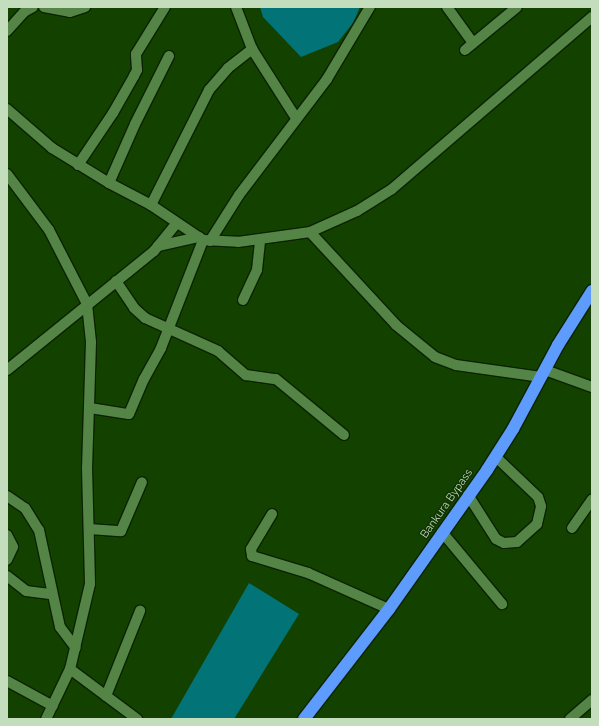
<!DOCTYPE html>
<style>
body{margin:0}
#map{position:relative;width:599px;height:726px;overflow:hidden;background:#124100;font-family:Raleway,sans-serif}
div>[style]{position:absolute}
.water>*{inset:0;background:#027478}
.roads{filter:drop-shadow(1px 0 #0b2304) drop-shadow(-1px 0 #0b2304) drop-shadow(0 1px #0b2304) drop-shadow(0 -1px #0b2304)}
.minor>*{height:10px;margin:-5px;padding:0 5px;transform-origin:5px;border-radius:5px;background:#548446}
.highway>*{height:12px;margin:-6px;padding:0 6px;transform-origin:6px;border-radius:6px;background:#5d9bfc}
span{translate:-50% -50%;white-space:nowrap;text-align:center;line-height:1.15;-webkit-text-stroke:3px #113405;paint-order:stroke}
.street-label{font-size:11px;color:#c4debd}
.frame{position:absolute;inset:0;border:8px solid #c4debd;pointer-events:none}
</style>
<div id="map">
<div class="water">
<i style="clip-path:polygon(260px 7px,360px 7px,353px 23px,338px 42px,301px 57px,263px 17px)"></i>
<i style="clip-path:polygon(249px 583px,299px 614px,234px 719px,171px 719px)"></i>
</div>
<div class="roads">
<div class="minor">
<i style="left:44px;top:7px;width:26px;rotate:11deg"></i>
<i style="left:70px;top:12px;width:16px;rotate:-18deg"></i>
<i style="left:236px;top:7px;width:45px;rotate:69.1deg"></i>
<i style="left:252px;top:49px;width:82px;rotate:57.5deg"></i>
<i style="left:447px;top:7px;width:44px;rotate:54.2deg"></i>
<i style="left:7px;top:31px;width:25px;rotate:-48deg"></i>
<i style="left:24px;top:12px;width:10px;rotate:-29deg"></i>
<i style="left:465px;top:50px;width:67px;rotate:-39.6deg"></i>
<i style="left:7px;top:109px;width:60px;rotate:40.9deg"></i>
<i style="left:52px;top:148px;width:67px;rotate:31.6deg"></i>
<i style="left:109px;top:183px;width:47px;rotate:27.6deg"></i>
<i style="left:151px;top:205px;width:63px;rotate:33.9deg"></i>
<i style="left:203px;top:240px;width:35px;rotate:3deg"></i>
<i style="left:238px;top:242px;width:73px;rotate:-7.9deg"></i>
<i style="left:310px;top:232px;width:51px;rotate:-24.1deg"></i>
<i style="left:357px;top:211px;width:41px;rotate:-32.2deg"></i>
<i style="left:392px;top:189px;width:264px;rotate:-40.7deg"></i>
<i style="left:78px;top:165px;width:63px;rotate:-56.1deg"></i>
<i style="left:113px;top:113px;width:43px;rotate:-60.4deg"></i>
<i style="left:134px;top:76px;width:7px;rotate:-63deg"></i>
<i style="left:137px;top:70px;width:16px;rotate:-94deg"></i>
<i style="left:136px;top:54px;width:55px;rotate:-58.3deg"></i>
<i style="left:7px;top:174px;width:70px;rotate:53.1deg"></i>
<i style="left:49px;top:230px;width:83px;rotate:62.8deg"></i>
<i style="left:87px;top:304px;width:38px;rotate:84deg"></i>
<i style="left:91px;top:342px;width:126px;rotate:91.8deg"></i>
<i style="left:87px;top:468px;width:116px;rotate:88.5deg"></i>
<i style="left:90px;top:584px;width:87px;rotate:103.2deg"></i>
<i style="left:70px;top:669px;width:55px;rotate:115.6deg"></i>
<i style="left:109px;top:183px;width:64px;rotate:-66.2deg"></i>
<i style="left:135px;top:124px;width:76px;rotate:-63.4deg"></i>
<i style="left:151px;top:205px;width:129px;rotate:-63.2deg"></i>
<i style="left:209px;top:90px;width:29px;rotate:-49deg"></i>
<i style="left:228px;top:68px;width:31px;rotate:-38deg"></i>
<i style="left:310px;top:232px;width:127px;rotate:47.2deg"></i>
<i style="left:396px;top:325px;width:50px;rotate:39.4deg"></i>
<i style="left:435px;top:357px;width:22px;rotate:21deg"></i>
<i style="left:456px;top:365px;width:86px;rotate:8deg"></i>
<i style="left:210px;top:241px;width:54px;rotate:-57.8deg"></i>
<i style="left:239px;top:195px;width:146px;rotate:-52.8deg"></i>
<i style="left:327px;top:79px;width:84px;rotate:-59.2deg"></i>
<i style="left:158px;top:246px;width:42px;rotate:-12.4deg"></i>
<i style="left:116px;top:281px;width:32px;rotate:56deg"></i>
<i style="left:134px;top:308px;width:15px;rotate:42deg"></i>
<i style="left:145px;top:318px;width:80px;rotate:24.3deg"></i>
<i style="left:218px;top:351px;width:37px;rotate:41deg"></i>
<i style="left:246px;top:375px;width:30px;rotate:8deg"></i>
<i style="left:276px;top:379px;width:88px;rotate:39.5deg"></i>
<i style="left:243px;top:300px;width:33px;rotate:-65deg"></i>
<i style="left:257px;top:270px;width:31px;rotate:-84deg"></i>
<i style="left:7px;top:370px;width:189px;rotate:-39deg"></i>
<i style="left:154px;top:251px;width:36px;rotate:-51deg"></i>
<i style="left:545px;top:370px;width:50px;rotate:19.9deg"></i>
<i style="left:90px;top:408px;width:39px;rotate:9deg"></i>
<i style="left:129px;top:414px;width:38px;rotate:-67deg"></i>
<i style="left:144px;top:379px;width:35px;rotate:-61deg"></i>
<i style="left:161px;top:348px;width:116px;rotate:-68.7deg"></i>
<i style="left:468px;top:495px;width:52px;rotate:57.5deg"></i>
<i style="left:496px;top:539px;width:9px;rotate:27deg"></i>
<i style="left:504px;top:543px;width:13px;rotate:-4deg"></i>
<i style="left:517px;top:542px;width:27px;rotate:-42deg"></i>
<i style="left:537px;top:524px;width:18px;rotate:-77deg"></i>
<i style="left:541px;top:506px;width:9px;rotate:-108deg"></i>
<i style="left:538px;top:497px;width:59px;rotate:-136.4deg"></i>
<i style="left:7px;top:496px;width:22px;rotate:34deg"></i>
<i style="left:25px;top:508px;width:26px;rotate:58deg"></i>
<i style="left:39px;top:530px;width:99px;rotate:77.8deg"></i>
<i style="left:60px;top:627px;width:26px;rotate:53deg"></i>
<i style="left:272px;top:514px;width:41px;rotate:121deg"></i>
<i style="left:251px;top:549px;width:7px;rotate:82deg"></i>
<i style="left:252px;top:556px;width:59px;rotate:16.9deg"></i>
<i style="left:308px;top:573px;width:89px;rotate:24deg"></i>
<i style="left:572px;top:528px;width:35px;rotate:-55deg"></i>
<i style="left:89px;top:529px;width:32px;rotate:4deg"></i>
<i style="left:121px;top:531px;width:53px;rotate:-66.8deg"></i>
<i style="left:442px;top:532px;width:94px;rotate:50.2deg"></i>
<i style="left:7px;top:535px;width:13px;rotate:63deg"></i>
<i style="left:13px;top:547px;width:14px;rotate:115deg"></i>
<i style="left:7px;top:576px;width:24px;rotate:38deg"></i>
<i style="left:26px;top:591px;width:26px;rotate:7deg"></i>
<i style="left:70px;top:669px;width:84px;rotate:36.7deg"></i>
<i style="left:7px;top:681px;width:52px;rotate:28.5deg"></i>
<i style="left:106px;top:696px;width:92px;rotate:-68.2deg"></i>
<i style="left:570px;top:719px;width:29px;rotate:-41deg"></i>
</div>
<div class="highway">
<i style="left:304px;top:719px;width:139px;rotate:-52.3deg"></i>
<i style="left:389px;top:609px;width:170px;rotate:-54.8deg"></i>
<i style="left:487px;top:470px;width:49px;rotate:-57.6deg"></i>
<i style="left:513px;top:429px;width:95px;rotate:-61.8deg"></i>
<i style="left:558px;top:345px;width:64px;rotate:-57.8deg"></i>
</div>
</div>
<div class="street-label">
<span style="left:447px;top:504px;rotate:-55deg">Bankura Bypass</span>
</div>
<div class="frame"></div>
</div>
